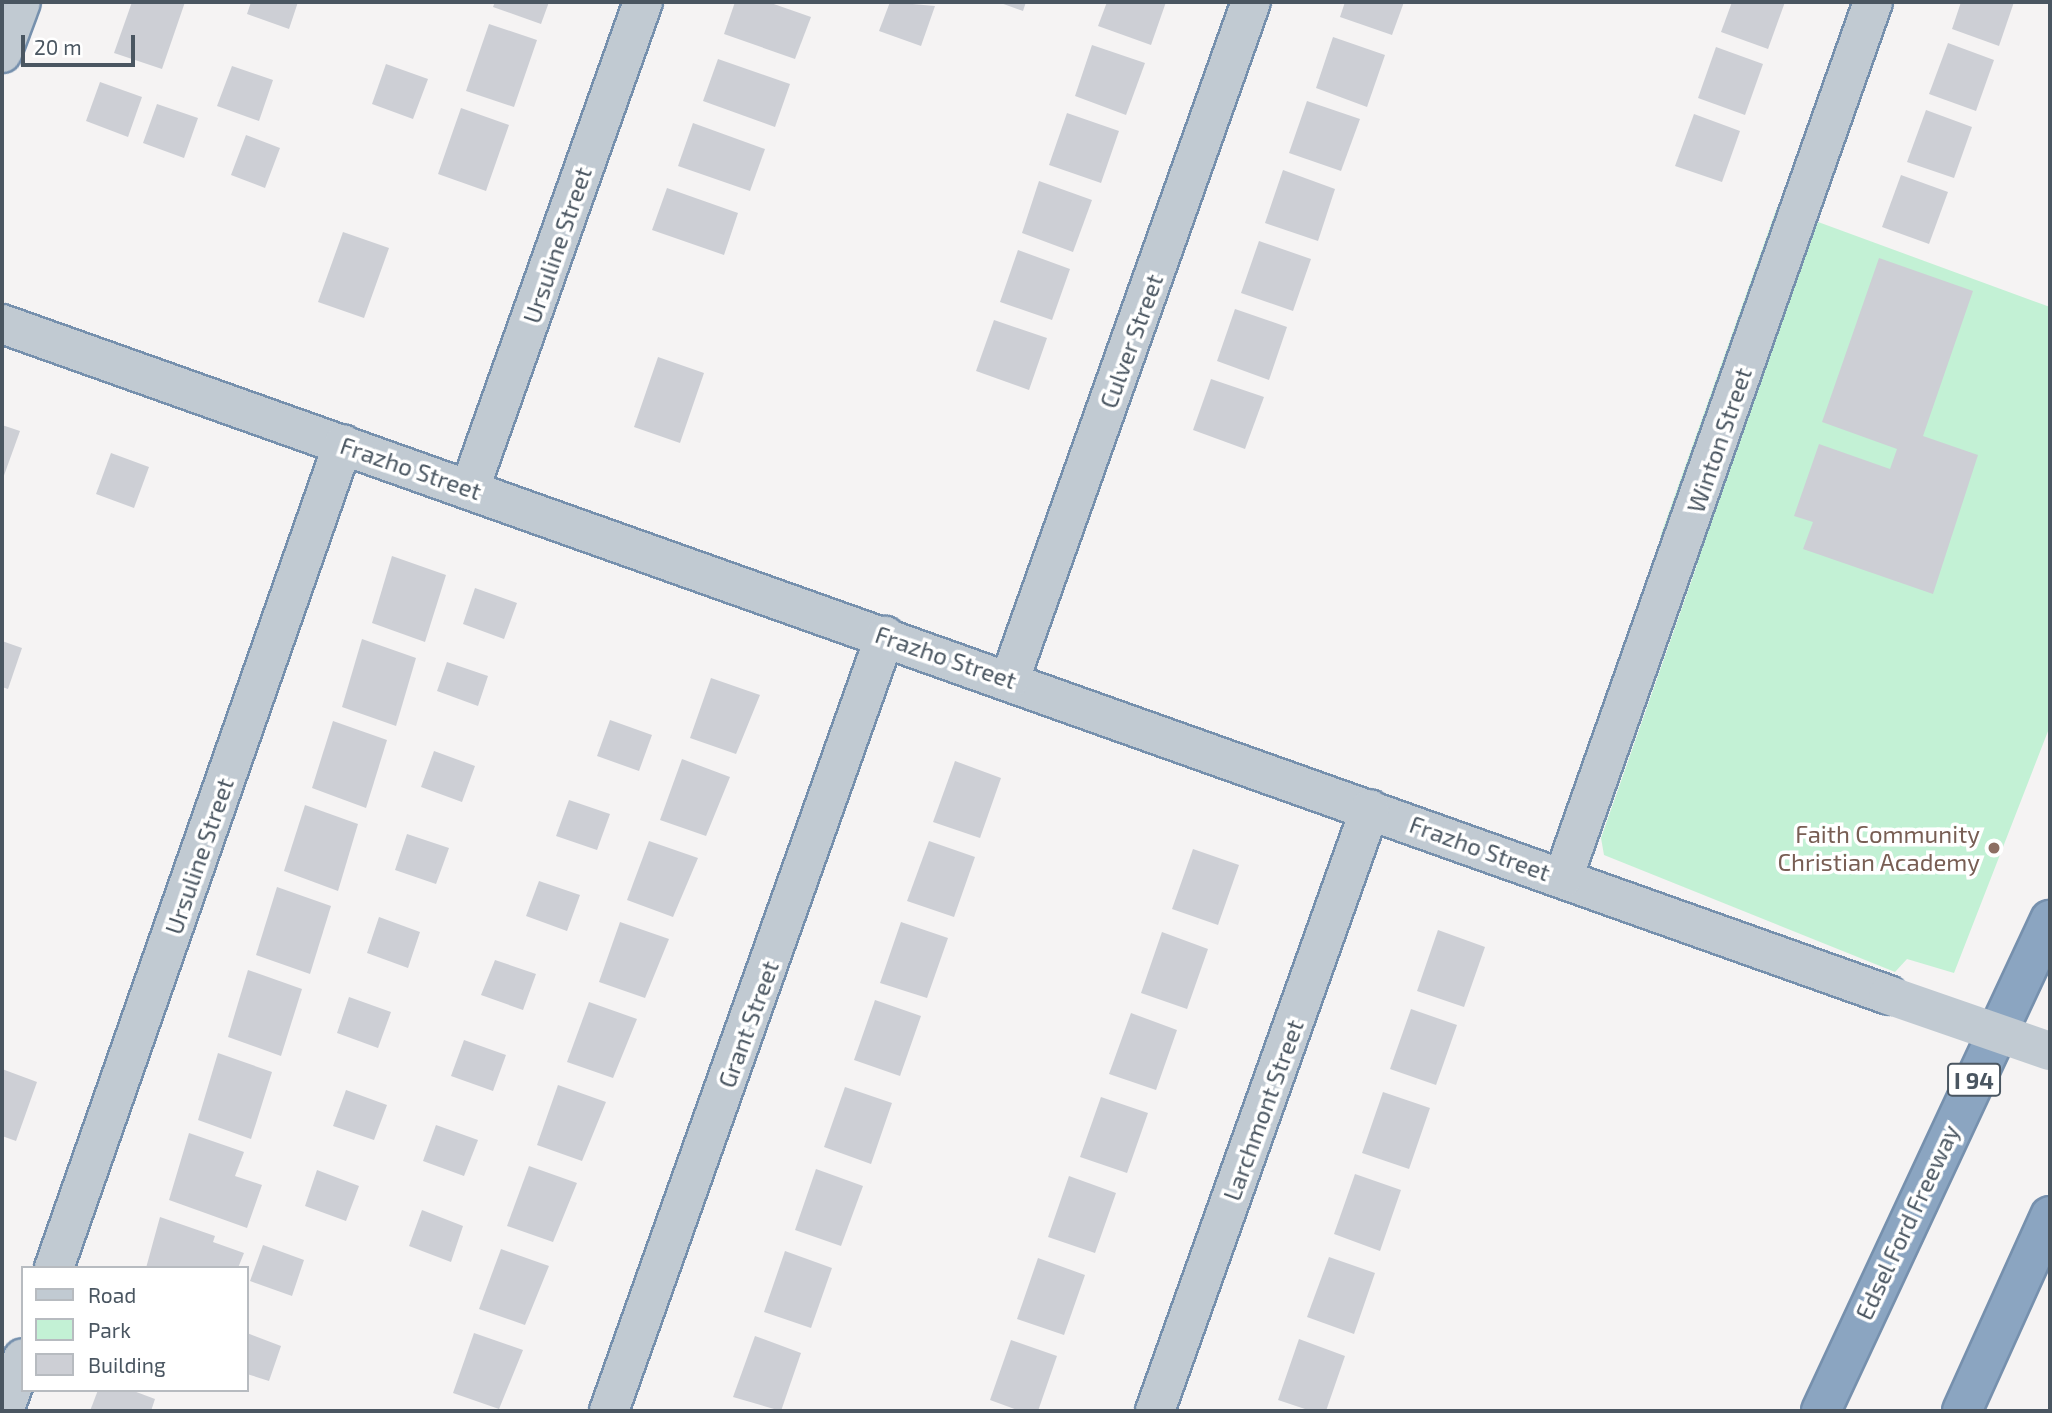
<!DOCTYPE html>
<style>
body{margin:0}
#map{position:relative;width:2052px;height:1413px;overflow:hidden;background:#f5f3f3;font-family:"Exo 2",sans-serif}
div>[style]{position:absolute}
.green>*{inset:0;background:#c3f1d5}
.building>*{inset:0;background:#cdcfd5}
.roads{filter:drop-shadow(2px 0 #7690ad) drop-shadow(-2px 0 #7690ad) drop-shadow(0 2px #7690ad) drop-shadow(0 -2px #7690ad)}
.minor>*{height:38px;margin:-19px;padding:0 19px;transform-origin:19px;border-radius:19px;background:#c1cad2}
.highway>*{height:38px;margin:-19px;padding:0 19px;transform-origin:19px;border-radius:19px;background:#8ba5c1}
.minor-bridge>*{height:38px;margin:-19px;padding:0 19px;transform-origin:19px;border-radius:19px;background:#c1cad2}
.dots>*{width:19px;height:19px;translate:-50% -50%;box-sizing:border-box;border:4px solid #fff;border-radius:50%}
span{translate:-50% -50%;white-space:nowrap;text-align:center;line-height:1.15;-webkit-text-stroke:7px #fff;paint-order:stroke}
.shield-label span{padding:2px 5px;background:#fff;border:2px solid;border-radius:5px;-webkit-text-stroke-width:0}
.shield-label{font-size:23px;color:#4a5661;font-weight:700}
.street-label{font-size:24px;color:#4a5661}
.education-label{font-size:24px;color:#785e54}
.right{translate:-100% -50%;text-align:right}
.frame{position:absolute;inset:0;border:4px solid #4a5661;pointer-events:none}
.legend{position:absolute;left:21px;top:1266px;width:228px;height:126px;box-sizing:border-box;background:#fff;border:2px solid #b7bbc0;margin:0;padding:9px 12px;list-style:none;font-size:21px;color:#4a5661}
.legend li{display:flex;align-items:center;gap:14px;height:35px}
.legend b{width:35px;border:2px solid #b7bbc0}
.scale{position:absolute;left:21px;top:35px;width:114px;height:32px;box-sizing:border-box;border:4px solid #4a5661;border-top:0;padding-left:9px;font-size:21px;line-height:24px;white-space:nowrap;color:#4a5661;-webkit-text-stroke:5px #fff;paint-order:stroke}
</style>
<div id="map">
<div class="green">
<i style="clip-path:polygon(1777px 207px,2050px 307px,2050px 726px,1954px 973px,1907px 959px,1895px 972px,1604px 855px,1601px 838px,1697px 565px,1660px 537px)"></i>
</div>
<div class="building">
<i style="clip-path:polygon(132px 2px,185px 2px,162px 69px,114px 53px)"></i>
<i style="clip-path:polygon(251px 2px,298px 2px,289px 29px,247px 14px)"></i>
<i style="clip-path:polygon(495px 2px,549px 2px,541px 24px,493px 7px)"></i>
<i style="clip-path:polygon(735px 2px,768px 2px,811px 17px,795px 59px,724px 34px)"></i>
<i style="clip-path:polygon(890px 2px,935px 6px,921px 46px,879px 31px)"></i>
<i style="clip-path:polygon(998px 2px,1026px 2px,1023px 11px)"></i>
<i style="clip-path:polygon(1107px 2px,1166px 2px,1151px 45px,1098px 26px)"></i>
<i style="clip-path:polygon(1345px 2px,1404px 2px,1392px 35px,1340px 17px)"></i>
<i style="clip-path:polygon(1732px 2px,1785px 2px,1768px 49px,1721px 32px)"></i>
<i style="clip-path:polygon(1961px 2px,2014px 2px,1999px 46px,1952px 29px)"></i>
<i style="clip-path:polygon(489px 24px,537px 40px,514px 107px,466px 91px)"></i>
<i style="clip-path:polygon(1333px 37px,1385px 55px,1367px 107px,1316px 88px)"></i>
<i style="clip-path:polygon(1948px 43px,1994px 60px,1976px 111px,1929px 94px)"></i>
<i style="clip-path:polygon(1092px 45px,1145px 63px,1126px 115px,1075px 96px)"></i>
<i style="clip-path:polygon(1716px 47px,1763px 64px,1745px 115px,1698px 98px)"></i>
<i style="clip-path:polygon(718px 59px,790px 84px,775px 127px,703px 101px)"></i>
<i style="clip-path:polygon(386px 64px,428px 79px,413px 119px,372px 104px)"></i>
<i style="clip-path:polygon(232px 66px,273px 80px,259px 121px,217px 106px)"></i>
<i style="clip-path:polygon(100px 82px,142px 97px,128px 137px,86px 121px)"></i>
<i style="clip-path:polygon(1307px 101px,1360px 119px,1341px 171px,1289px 153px)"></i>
<i style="clip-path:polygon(157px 104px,198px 118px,184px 158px,143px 143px)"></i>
<i style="clip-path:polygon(461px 108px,509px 125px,486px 191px,438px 174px)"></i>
<i style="clip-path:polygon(1926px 110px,1972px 127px,1954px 178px,1907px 162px)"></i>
<i style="clip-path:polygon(1067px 113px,1119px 131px,1101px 183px,1049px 165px)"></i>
<i style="clip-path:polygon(1694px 114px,1740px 131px,1722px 182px,1675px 166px)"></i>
<i style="clip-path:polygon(693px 123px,765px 149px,750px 191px,678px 166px)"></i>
<i style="clip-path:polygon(246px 135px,280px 148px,265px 188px,231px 175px)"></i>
<i style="clip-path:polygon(1283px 170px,1335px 189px,1318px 241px,1265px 223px)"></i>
<i style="clip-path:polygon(1901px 175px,1948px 192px,1929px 244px,1882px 227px)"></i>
<i style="clip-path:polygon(1039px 181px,1092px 200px,1073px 252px,1022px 233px)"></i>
<i style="clip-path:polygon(667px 188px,738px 213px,724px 255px,652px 230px)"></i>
<i style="clip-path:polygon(343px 232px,389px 248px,364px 318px,318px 302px)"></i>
<i style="clip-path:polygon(1259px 241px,1311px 259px,1293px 311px,1241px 293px)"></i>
<i style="clip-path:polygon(1018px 250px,1070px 269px,1052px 320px,1000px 302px)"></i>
<i style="clip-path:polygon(1879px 258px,1973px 291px,1923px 436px,1978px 455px,1933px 594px,1803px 549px,1813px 522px,1794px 516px,1819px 444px,1890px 469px,1897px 449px,1822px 422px)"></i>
<i style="clip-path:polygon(1235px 309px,1287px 327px,1269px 380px,1217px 361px)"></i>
<i style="clip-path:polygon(994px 320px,1047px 338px,1029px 390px,976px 371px)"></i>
<i style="clip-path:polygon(658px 357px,704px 373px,680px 443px,634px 427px)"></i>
<i style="clip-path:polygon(1211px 379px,1264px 397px,1245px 449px,1193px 430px)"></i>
<i style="clip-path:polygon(2px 425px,20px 431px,2px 481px)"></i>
<i style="clip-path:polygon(111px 453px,149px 467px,134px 508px,96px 494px)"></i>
<i style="clip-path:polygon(392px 556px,446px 575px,425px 642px,372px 623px)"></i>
<i style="clip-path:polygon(475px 588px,517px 603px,504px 639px,463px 624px)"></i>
<i style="clip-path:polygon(362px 639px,416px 658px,396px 726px,342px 707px)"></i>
<i style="clip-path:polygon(2px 641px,22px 648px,8px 689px,2px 687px)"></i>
<i style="clip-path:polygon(447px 662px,488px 676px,478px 706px,437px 691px)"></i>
<i style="clip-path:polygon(711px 678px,760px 695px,736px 754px,690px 738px)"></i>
<i style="clip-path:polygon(610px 720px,652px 735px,639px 771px,597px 756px)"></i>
<i style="clip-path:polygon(333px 721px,387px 740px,366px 808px,312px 788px)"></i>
<i style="clip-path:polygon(434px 751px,475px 766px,462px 802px,421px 787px)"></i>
<i style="clip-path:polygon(682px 759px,730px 777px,706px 836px,660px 820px)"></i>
<i style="clip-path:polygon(955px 761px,1001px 778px,980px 838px,933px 822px)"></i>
<i style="clip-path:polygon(569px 800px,610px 814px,597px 850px,556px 836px)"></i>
<i style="clip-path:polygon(305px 805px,358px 824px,338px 891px,284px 871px)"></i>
<i style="clip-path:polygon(407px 834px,449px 848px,436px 884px,395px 870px)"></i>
<i style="clip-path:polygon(649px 841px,698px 858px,673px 917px,627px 900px)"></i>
<i style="clip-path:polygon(929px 841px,975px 857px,954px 917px,907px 901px)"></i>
<i style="clip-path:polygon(1193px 849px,1239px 865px,1218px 925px,1172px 909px)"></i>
<i style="clip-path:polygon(539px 881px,580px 895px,567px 931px,526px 916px)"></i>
<i style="clip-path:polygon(277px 887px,331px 906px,310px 974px,256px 955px)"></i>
<i style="clip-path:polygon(379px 917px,420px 932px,408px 968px,367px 953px)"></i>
<i style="clip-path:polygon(620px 922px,669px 939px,645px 998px,599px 982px)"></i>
<i style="clip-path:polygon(901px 922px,948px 938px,927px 998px,880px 983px)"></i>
<i style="clip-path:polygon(1438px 930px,1485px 947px,1464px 1007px,1417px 991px)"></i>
<i style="clip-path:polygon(1162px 932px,1208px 949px,1187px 1009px,1141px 993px)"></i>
<i style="clip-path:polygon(495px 960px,536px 974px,523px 1010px,481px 995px)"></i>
<i style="clip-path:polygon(248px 970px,302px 989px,281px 1056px,228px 1037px)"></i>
<i style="clip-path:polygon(349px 997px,391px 1012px,378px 1048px,337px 1033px)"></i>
<i style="clip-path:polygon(875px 1000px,921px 1016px,900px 1076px,854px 1060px)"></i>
<i style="clip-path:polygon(589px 1002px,637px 1019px,613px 1078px,567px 1062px)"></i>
<i style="clip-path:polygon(1411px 1009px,1457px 1025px,1436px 1085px,1390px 1069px)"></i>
<i style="clip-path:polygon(1131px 1013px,1177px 1030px,1156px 1090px,1109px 1074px)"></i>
<i style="clip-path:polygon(464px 1040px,506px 1055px,493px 1091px,451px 1076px)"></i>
<i style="clip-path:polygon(218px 1053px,272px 1072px,251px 1139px,198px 1120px)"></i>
<i style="clip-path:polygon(2px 1069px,37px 1082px,16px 1141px,2px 1136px)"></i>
<i style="clip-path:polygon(558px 1085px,606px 1102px,582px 1161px,537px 1145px)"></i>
<i style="clip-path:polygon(845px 1087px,892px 1103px,871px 1164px,824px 1147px)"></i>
<i style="clip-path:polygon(346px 1090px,387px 1105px,374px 1140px,333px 1126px)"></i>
<i style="clip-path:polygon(1383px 1092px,1430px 1108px,1409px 1169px,1362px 1153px)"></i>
<i style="clip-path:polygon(1101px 1097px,1148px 1113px,1127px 1173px,1080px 1157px)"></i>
<i style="clip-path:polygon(436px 1125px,478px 1140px,464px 1176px,423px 1161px)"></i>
<i style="clip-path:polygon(189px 1133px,244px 1152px,235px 1176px,262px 1185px,247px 1228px,169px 1200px)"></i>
<i style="clip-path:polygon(529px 1166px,577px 1183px,553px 1242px,507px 1226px)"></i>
<i style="clip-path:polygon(816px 1169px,863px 1186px,841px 1246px,795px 1230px)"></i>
<i style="clip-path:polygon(317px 1170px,359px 1186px,346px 1221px,305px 1206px)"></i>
<i style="clip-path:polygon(1355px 1174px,1401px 1190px,1380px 1251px,1334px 1234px)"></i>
<i style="clip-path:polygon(1069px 1176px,1116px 1193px,1095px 1253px,1048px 1237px)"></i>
<i style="clip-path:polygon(422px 1210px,463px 1226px,451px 1262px,409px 1246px)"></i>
<i style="clip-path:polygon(160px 1217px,215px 1236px,213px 1242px,244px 1253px,238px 1268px,146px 1268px)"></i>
<i style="clip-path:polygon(263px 1245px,304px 1260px,292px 1296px,250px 1281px)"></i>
<i style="clip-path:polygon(501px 1249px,549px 1266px,525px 1325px,479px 1309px)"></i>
<i style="clip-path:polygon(785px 1251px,832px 1268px,811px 1328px,764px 1312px)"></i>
<i style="clip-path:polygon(1329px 1257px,1375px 1273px,1354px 1334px,1307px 1317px)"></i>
<i style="clip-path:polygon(1038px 1258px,1085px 1275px,1064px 1335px,1017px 1319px)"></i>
<i style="clip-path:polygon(247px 1333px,281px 1346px,269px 1381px,247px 1374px)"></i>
<i style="clip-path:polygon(474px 1333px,523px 1350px,499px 1409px,453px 1393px)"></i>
<i style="clip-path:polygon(755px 1336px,801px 1353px,781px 1411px,733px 1397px)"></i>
<i style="clip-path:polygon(1299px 1339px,1345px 1356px,1326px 1411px,1311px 1411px,1278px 1400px)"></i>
<i style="clip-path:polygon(1011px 1340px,1057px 1356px,1038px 1411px,1020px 1411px,990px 1400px)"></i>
<i style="clip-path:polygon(98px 1390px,131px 1390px,155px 1399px,151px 1411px,90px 1411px)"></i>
</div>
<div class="roads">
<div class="minor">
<i style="left:2px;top:53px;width:54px;rotate:-69.6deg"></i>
<i style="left:2px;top:324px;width:2002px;rotate:19.58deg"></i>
<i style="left:470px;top:488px;width:516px;rotate:-70.41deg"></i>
<i style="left:1010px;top:679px;width:719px;rotate:-70.41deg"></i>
<i style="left:1563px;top:878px;width:929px;rotate:-70.51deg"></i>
<i style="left:54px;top:1268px;width:873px;rotate:-70.67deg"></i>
<i style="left:4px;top:1411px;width:56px;rotate:-70.3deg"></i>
<i style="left:609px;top:1411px;width:823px;rotate:-70.4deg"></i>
<i style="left:1155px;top:1411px;width:639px;rotate:-70.35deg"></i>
</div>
<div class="highway">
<i style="left:1821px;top:1411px;width:542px;rotate:-65deg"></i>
<i style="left:1962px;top:1411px;width:214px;rotate:-65.7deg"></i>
</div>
</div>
<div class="minor-bridge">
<i style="left:1888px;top:995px;width:171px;rotate:19.1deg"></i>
</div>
<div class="dots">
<i style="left:1994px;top:848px;background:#8d6e63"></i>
</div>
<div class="shield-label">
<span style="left:1974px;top:1080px">I 94</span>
</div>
<div class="street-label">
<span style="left:557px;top:245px;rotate:-71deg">Ursuline Street</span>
<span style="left:1131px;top:341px;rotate:-70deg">Culver Street</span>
<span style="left:1719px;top:440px;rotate:-71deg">Winton Street</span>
<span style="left:411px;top:468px;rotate:19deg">Frazho Street</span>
<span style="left:946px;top:657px;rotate:19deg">Frazho Street</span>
<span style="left:1480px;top:848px;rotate:20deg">Frazho Street</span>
<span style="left:199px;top:856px;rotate:-71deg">Ursuline Street</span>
<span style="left:748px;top:1024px;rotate:-70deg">Grant Street</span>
<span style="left:1263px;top:1110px;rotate:-70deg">Larchmont Street</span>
<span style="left:1907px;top:1222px;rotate:-65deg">Edsel Ford Freeway</span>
</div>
<div class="education-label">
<span class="right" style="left:1980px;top:848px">Faith Community<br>Christian Academy</span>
</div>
<div class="frame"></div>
<ul class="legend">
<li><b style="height:9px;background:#c1cad2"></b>Road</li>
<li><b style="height:19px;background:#c3f1d5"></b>Park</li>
<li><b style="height:19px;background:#cdcfd5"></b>Building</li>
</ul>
<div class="scale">20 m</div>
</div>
